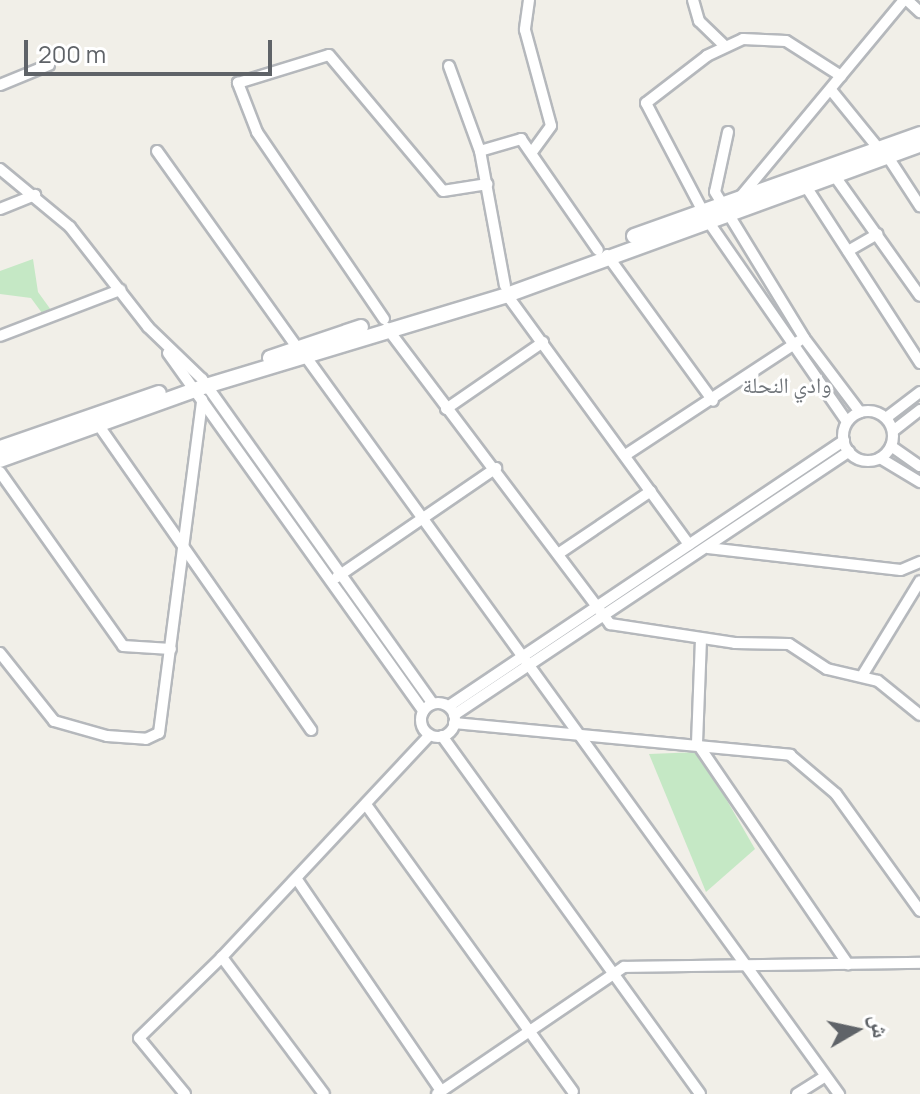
<!DOCTYPE html>
<meta charset="utf-8">
<style>
body{margin:0}
#map{position:relative;width:920px;height:1094px;overflow:hidden;background:#f1efe8;font-family:Manrope,"Noto Naskh Arabic",sans-serif}
div>[style]{position:absolute}
.green>*{inset:0;background:#c5e8c5}
.roads{filter:drop-shadow(2px 0 #b5b8bc) drop-shadow(-2px 0 #b5b8bc) drop-shadow(0 2px #b5b8bc) drop-shadow(0 -2px #b5b8bc)}
.minor>*{height:10px;margin:-5px;padding:0 5px;transform-origin:5px;border-radius:5px;background:#fff}
.minor>.ring{margin:-5px;padding:0;box-sizing:content-box;background:none;border:10px solid #fff;border-radius:50%}
.secondary>*{height:14px;margin:-7px;padding:0 7px;transform-origin:7px;border-radius:7px;background:#fff}
span{translate:-50% -50%;white-space:nowrap;text-align:center;line-height:1.15;-webkit-text-stroke:6px #fff;paint-order:stroke}
.neighbourhood-label{font-size:22px;color:#70757a}
.north{position:absolute;left:816px;top:990px;width:80px;height:80px;-webkit-text-stroke:6px #fff;paint-order:stroke;rotate:81deg;font-size:22px;font-weight:700;line-height:32px;text-align:center;color:#5f6368}
.north::after{content:'';display:block;margin:auto;width:28px;height:36px;background:#5f6368;clip-path:polygon(50% 0,100% 100%,50% 72%,0 100%)}
.scale{position:absolute;left:24px;top:40px;width:248px;height:36px;box-sizing:border-box;border:4px solid #5f6368;border-top:0;padding-left:10px;font-size:24px;line-height:28px;white-space:nowrap;color:#5f6368;-webkit-text-stroke:6px #fff;paint-order:stroke}
</style>
<div id="map">
<div class="green">
<i style="clip-path:polygon(33px 259px,38px 292px,51px 310px,42px 313px,31px 298px,0 294px,0 271px)"></i>
<i style="clip-path:polygon(699px 752px,755px 849px,706px 892px,649px 754px)"></i>
</div>
<div class="roads">
<div class="minor">
<i style="left:529px;top:0;width:30px;rotate:98deg"></i>
<i style="left:525px;top:30px;width:99px;rotate:74.8deg"></i>
<i style="left:551px;top:126px;width:32px;rotate:126deg"></i>
<i style="left:693px;top:0;width:22px;rotate:74deg"></i>
<i style="left:699px;top:21px;width:35px;rotate:44deg"></i>
<i style="left:907px;top:0;width:18px;rotate:43deg"></i>
<i style="left:449px;top:66px;width:90px;rotate:70deg"></i>
<i style="left:480px;top:151px;width:137px;rotate:79.5deg"></i>
<i style="left:841px;top:76px;width:65px;rotate:-147.5deg"></i>
<i style="left:786px;top:41px;width:43px;rotate:-177.3deg"></i>
<i style="left:743px;top:39px;width:40px;rotate:155deg"></i>
<i style="left:707px;top:56px;width:77px;rotate:142.4deg"></i>
<i style="left:646px;top:103px;width:133px;rotate:62.3deg"></i>
<i style="left:708px;top:221px;width:244px;rotate:55.3deg"></i>
<i style="left:0;top:85px;width:53px;rotate:-22.2deg"></i>
<i style="left:831px;top:90px;width:76px;rotate:50.9deg"></i>
<i style="left:728px;top:132px;width:61px;rotate:102.2deg"></i>
<i style="left:715px;top:192px;width:171px;rotate:58.6deg"></i>
<i style="left:804px;top:338px;width:93px;rotate:52.9deg"></i>
<i style="left:157px;top:151px;width:243px;rotate:54.5deg"></i>
<i style="left:480px;top:151px;width:43px;rotate:-16.3deg"></i>
<i style="left:521px;top:139px;width:135px;rotate:55.3deg"></i>
<i style="left:888px;top:157px;width:59px;rotate:56.9deg"></i>
<i style="left:0;top:169px;width:91px;rotate:39.6deg"></i>
<i style="left:70px;top:227px;width:127px;rotate:52deg"></i>
<i style="left:148px;top:327px;width:75px;rotate:43.9deg"></i>
<i style="left:202px;top:379px;width:397px;rotate:54.6deg"></i>
<i style="left:834px;top:175px;width:148px;rotate:54.6deg"></i>
<i style="left:805px;top:185px;width:212px;rotate:57.1deg"></i>
<i style="left:742px;top:195px;width:254px;rotate:-50.3deg"></i>
<i style="left:0;top:209px;width:38px;rotate:-22deg"></i>
<i style="left:848px;top:251px;width:34px;rotate:-30deg"></i>
<i style="left:607px;top:255px;width:180px;rotate:54deg"></i>
<i style="left:507px;top:295px;width:309px;rotate:53.9deg"></i>
<i style="left:384px;top:319px;width:226px;rotate:-124.2deg"></i>
<i style="left:257px;top:132px;width:53px;rotate:-111.2deg"></i>
<i style="left:238px;top:83px;width:95px;rotate:-17.1deg"></i>
<i style="left:329px;top:55px;width:177px;rotate:50deg"></i>
<i style="left:443px;top:191px;width:45px;rotate:-9deg"></i>
<i style="left:387px;top:328px;width:371px;rotate:53deg"></i>
<i style="left:610px;top:624px;width:126px;rotate:8.6deg"></i>
<i style="left:735px;top:643px;width:54px;rotate:1.1deg"></i>
<i style="left:789px;top:644px;width:45px;rotate:33.3deg"></i>
<i style="left:827px;top:669px;width:52px;rotate:13.2deg"></i>
<i style="left:878px;top:681px;width:54px;rotate:39deg"></i>
<i style="left:0;top:336px;width:129px;rotate:-21deg"></i>
<i style="left:168px;top:353px;width:440px;rotate:54.5deg"></i>
<i style="left:306px;top:357px;width:910px;rotate:54.13deg"></i>
<i style="left:446px;top:409px;width:118px;rotate:-34.6deg"></i>
<i class="ring" style="left:843px;top:411px;width:40px;height:40px"></i>
<i style="left:886px;top:418px;width:43px;rotate:-37.4deg"></i>
<i style="left:95px;top:420px;width:378px;rotate:55.1deg"></i>
<i style="left:893px;top:431px;width:34px;rotate:-38deg"></i>
<i style="left:891px;top:446px;width:35px;rotate:35deg"></i>
<i style="left:627px;top:454px;width:206px;rotate:-33.3deg"></i>
<i style="left:880px;top:458px;width:47px;rotate:31deg"></i>
<i style="left:0;top:472px;width:213px;rotate:54.7deg"></i>
<i style="left:123px;top:646px;width:48px;rotate:3.6deg"></i>
<i style="left:708px;top:548px;width:194px;rotate:6.5deg"></i>
<i style="left:901px;top:570px;width:21px;rotate:-23deg"></i>
<i style="left:558px;top:554px;width:112px;rotate:-34.1deg"></i>
<i style="left:337px;top:577px;width:193px;rotate:-34.4deg"></i>
<i style="left:701px;top:639px;width:104px;rotate:92.2deg"></i>
<i style="left:697px;top:743px;width:268px;rotate:55.7deg"></i>
<i style="left:0;top:653px;width:87px;rotate:51.5deg"></i>
<i style="left:54px;top:721px;width:55px;rotate:15.8deg"></i>
<i style="left:107px;top:736px;width:39px;rotate:4deg"></i>
<i style="left:146px;top:739px;width:14px;rotate:-25deg"></i>
<i style="left:159px;top:733px;width:336px;rotate:-82.6deg"></i>
<i style="left:862px;top:676px;width:111px;rotate:-58.6deg"></i>
<i class="ring" style="left:421px;top:703px;width:24px;height:24px"></i>
<i style="left:449px;top:706px;width:476px;rotate:-33.9deg"></i>
<i style="left:454px;top:715px;width:475px;rotate:-33.7deg"></i>
<i style="left:454px;top:723px;width:338px;rotate:5.4deg"></i>
<i style="left:790px;top:755px;width:60px;rotate:40.3deg"></i>
<i style="left:836px;top:794px;width:144px;rotate:54.3deg"></i>
<i style="left:442px;top:736px;width:441px;rotate:54.2deg"></i>
<i style="left:367px;top:806px;width:352px;rotate:54.2deg"></i>
<i style="left:298px;top:881px;width:254px;rotate:55.7deg"></i>
<i style="left:185px;top:1094px;width:72px;rotate:-129.4deg"></i>
<i style="left:139px;top:1038px;width:116px;rotate:-44.3deg"></i>
<i style="left:324px;top:1094px;width:171px;rotate:-126.7deg"></i>
<i style="left:222px;top:957px;width:304px;rotate:-46.9deg"></i>
<i style="left:437px;top:1094px;width:226px;rotate:-34.2deg"></i>
<i style="left:624px;top:967px;width:296px;rotate:-0.8deg"></i>
<i style="left:797px;top:1094px;width:31px;rotate:-32deg"></i>
</div>
<div class="secondary">
<i style="left:634px;top:236px;width:304px;rotate:-19.6deg"></i>
<i style="left:270px;top:358px;width:96px;rotate:-18.8deg"></i>
<i style="left:0;top:448px;width:168px;rotate:-19.1deg"></i>
<i style="left:0;top:460px;width:219px;rotate:-19.8deg"></i>
<i style="left:206px;top:386px;width:314px;rotate:-16.8deg"></i>
<i style="left:507px;top:295px;width:439px;rotate:-20deg"></i>
</div>
</div>
<div class="neighbourhood-label">
<span style="left:787px;top:386px">وادي النحلة</span>
</div>
<div class="north">ش</div>
<div class="scale">200 m</div>
</div>
